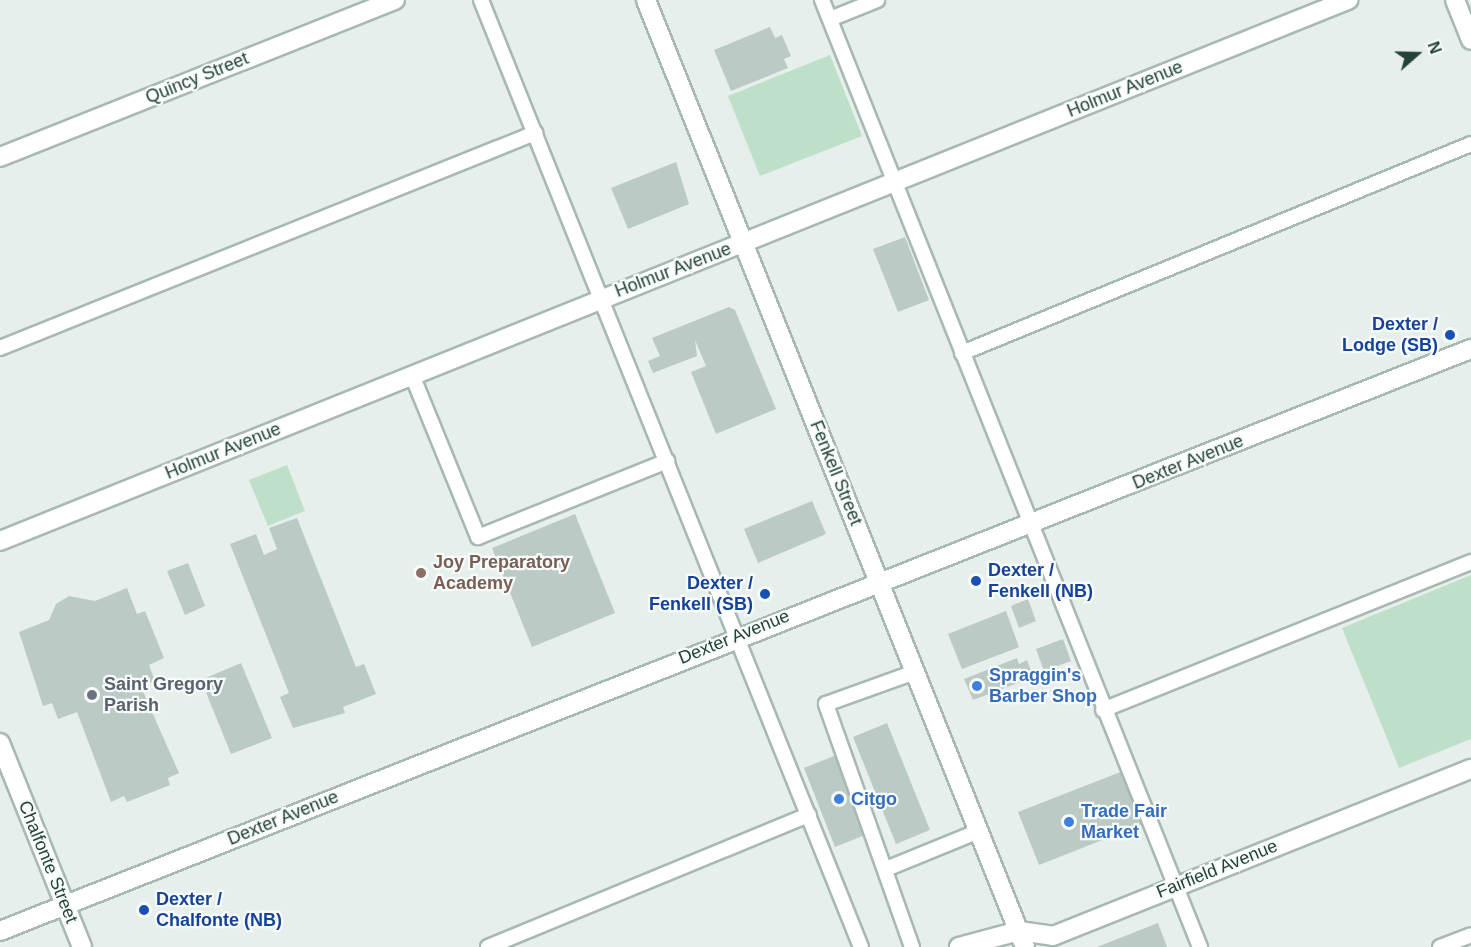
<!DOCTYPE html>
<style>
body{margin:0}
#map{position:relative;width:1471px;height:947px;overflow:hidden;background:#e6efeb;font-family:Helvetica,sans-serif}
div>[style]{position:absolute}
.green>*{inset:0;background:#bfe0c8}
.building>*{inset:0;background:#bbcac4}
.roads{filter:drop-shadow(2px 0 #a8b8b2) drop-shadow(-2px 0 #a8b8b2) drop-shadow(0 2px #a8b8b2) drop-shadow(0 -2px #a8b8b2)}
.service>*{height:14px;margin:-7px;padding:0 7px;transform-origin:7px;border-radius:7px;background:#fff}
.minor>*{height:18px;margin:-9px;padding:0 9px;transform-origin:9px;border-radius:9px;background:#fff}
.tertiary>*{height:18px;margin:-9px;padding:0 9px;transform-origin:9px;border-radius:9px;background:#fff}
.secondary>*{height:18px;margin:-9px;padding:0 9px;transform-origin:9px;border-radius:9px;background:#fff}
.dots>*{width:16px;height:16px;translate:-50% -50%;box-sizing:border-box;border:3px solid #f7fbf9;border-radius:50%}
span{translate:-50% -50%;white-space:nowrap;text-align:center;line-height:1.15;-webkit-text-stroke:4.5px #f7fbf9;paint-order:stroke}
.street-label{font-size:18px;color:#24423a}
.transit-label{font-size:18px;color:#164399;font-weight:700}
.right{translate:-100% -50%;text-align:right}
.left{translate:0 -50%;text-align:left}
.education-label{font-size:18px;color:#785e54;font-weight:700}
.shop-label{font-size:18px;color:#366cbe;font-weight:700}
.worship-label{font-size:18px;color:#5b616d;font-weight:700}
.north{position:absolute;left:1387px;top:24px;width:60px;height:60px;-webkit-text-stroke:4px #f7fbf9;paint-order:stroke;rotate:70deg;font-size:16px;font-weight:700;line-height:24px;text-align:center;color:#24423a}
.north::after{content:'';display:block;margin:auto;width:21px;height:27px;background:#24423a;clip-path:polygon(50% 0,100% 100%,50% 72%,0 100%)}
</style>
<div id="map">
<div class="green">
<i style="clip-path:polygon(830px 55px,862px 136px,760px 176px,728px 96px)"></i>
<i style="clip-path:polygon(287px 465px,305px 511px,268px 526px,249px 480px)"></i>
<i style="clip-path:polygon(1471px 575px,1471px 739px,1399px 768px,1342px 628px)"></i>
</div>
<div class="building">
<i style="clip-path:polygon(770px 27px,775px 38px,782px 35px,791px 56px,784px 59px,788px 68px,731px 91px,714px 50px)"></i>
<i style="clip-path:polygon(676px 162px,689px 204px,628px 229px,611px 188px)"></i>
<i style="clip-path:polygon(905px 237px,929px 300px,898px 312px,873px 249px)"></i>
<i style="clip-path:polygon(729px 307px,735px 310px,776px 409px,716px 434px,691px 372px,706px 366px,695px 340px,697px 356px,653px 373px,648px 361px,660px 356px,652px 338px)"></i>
<i style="clip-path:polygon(812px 501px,826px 534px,758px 563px,744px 529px)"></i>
<i style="clip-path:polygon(575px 514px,615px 613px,532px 647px,492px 548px)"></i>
<i style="clip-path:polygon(297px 518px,356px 667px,364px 664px,376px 694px,343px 707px,345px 713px,293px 728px,280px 697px,289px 693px,230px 544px,256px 534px,264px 555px,277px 549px,269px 528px)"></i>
<i style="clip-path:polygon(188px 563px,205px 606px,185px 615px,167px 571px)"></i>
<i style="clip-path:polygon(127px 588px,137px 614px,145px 611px,164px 658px,149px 665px,155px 681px,141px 687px,179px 773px,168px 778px,170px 785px,127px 802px,124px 796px,111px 802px,77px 712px,58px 719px,52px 703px,43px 706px,19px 632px,49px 620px,56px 604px,69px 596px,95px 601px)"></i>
<i style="clip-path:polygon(1028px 599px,1036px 621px,1019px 628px,1011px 606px)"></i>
<i style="clip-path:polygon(1006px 611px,1019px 647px,962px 669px,948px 634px)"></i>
<i style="clip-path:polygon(1063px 639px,1071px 661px,1044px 671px,1036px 649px)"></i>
<i style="clip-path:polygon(1017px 658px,1019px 664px,1027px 660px,1031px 671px,1024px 674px,1026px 680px,973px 700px,964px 679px)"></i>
<i style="clip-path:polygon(241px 663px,272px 738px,231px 754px,201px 680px)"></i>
<i style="clip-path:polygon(887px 723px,930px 830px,896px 844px,853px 737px)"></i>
<i style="clip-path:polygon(839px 754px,870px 833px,835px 847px,804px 768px)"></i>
<i style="clip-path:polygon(1123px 771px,1143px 824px,1039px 865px,1018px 812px)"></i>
<i style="clip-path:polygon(1158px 923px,1167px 947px,1097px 947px)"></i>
</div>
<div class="roads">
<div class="service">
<i style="left:481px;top:0;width:1020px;rotate:68.14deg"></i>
<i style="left:822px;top:0;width:1020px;rotate:68.24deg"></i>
<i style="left:830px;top:19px;width:51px;rotate:-22deg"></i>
<i style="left:0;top:348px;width:577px;rotate:-21.89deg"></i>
<i style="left:962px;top:353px;width:550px;rotate:-22.32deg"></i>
<i style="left:412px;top:375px;width:175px;rotate:67.8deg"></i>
<i style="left:478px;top:537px;width:204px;rotate:-21.9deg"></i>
<i style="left:1103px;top:710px;width:397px;rotate:-21.9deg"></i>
<i style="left:886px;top:869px;width:100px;rotate:-22.2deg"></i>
<i style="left:488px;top:947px;width:347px;rotate:-22.4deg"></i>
<i style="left:912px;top:947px;width:258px;rotate:-109.5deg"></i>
<i style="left:826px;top:704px;width:95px;rotate:-19.8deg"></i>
<i style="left:1440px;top:947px;width:33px;rotate:-21deg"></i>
</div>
<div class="minor">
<i style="left:0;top:157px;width:425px;rotate:-21.7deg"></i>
<i style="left:0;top:541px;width:1453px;rotate:-21.87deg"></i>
<i style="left:0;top:743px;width:220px;rotate:68.1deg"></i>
<i style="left:959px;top:947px;width:62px;rotate:-14.9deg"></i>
<i style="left:1019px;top:931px;width:34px;rotate:8deg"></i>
<i style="left:1053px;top:936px;width:450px;rotate:-21.8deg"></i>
</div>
<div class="tertiary">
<i style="left:646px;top:0;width:1020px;rotate:68.19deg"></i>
<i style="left:0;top:931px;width:1582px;rotate:-21.59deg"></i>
</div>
<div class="secondary">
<i style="left:1455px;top:0;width:43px;rotate:68.2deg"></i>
</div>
</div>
<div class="dots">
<i style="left:1450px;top:335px;background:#1a4fb4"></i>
<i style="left:421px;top:573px;background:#8d6e63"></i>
<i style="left:976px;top:581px;background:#1a4fb4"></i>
<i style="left:765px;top:594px;background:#1a4fb4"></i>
<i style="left:977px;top:686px;background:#3f7fe0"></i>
<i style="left:92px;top:695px;background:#6b7280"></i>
<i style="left:839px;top:799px;background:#3f7fe0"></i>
<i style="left:1069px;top:822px;background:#3f7fe0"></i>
<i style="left:144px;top:910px;background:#1a4fb4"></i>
</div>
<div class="street-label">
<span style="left:197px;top:78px;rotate:-22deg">Quincy Street</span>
<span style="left:1125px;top:89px;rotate:-22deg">Holmur Avenue</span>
<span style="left:673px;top:270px;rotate:-21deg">Holmur Avenue</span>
<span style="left:223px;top:451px;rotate:-22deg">Holmur Avenue</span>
<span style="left:1188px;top:462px;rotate:-22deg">Dexter Avenue</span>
<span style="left:836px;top:473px;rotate:68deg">Fenkell Street</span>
<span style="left:734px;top:637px;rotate:-22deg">Dexter Avenue</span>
<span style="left:283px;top:818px;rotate:-22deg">Dexter Avenue</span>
<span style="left:48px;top:862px;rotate:68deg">Chalfonte Street</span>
<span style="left:1217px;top:869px;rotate:-22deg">Fairfield Avenue</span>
</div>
<div class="transit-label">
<span class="right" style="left:1438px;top:335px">Dexter /<br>Lodge (SB)</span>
<span class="left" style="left:988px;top:581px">Dexter /<br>Fenkell (NB)</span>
<span class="right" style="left:753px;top:594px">Dexter /<br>Fenkell (SB)</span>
<span class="left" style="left:156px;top:910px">Dexter /<br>Chalfonte (NB)</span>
</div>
<div class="education-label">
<span class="left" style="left:433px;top:573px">Joy Preparatory<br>Academy</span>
</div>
<div class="shop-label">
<span class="left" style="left:989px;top:686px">Spraggin's<br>Barber Shop</span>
<span class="left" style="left:851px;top:799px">Citgo</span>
<span class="left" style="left:1081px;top:822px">Trade Fair<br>Market</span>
</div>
<div class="worship-label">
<span class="left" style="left:104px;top:695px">Saint Gregory<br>Parish</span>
</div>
<div class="north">N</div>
</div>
